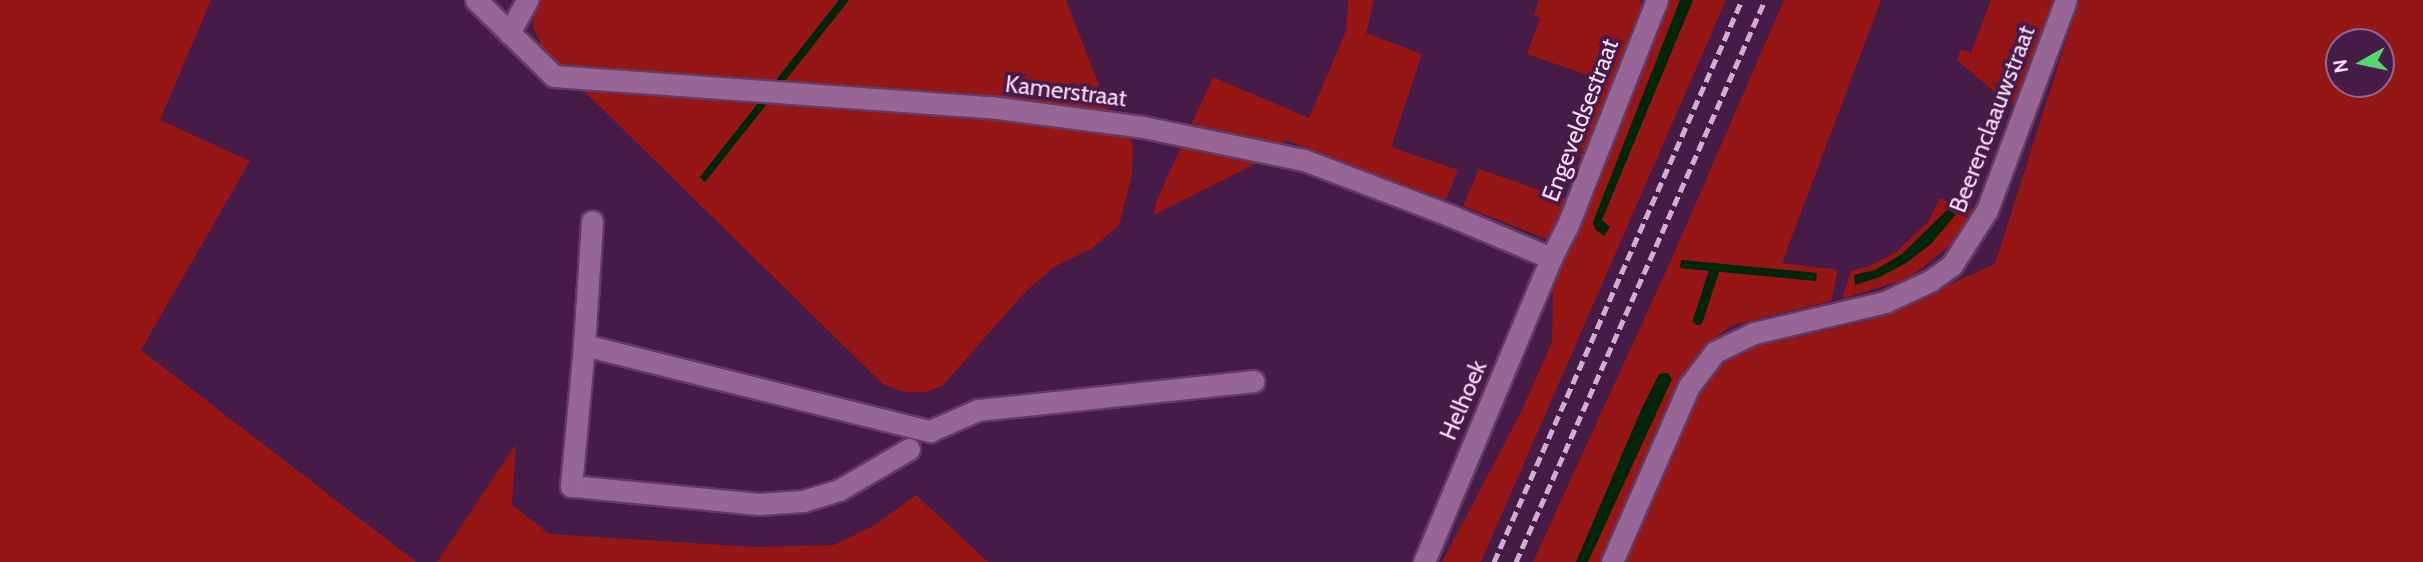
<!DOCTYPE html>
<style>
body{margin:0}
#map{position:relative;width:2423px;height:562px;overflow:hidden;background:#471b47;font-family:Cabin,sans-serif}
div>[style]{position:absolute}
.green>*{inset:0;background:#961615}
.water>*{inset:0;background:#002508}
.stream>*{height:10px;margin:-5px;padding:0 5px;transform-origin:5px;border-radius:5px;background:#002508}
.roads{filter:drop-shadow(2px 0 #623a62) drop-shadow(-2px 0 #623a62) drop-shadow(0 2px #623a62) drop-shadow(0 -2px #623a62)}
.minor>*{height:21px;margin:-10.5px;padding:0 10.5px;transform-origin:10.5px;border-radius:10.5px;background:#986696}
.rail>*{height:5px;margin-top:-2.5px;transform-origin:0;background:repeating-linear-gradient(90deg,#cfafce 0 10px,transparent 0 15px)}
span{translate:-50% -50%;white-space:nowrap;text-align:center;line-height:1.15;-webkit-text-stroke:7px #471b47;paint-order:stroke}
.street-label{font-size:24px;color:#fadef9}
.north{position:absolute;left:2325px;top:28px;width:70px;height:70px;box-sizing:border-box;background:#471b47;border:2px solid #8f698e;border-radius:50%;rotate:261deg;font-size:19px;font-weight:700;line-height:28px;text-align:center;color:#fadef9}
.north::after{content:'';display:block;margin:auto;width:24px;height:32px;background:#56d671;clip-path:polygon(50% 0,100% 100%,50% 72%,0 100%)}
</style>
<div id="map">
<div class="green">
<i style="clip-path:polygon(0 0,211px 0,160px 120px,250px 161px,141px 350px,416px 562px,0 562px)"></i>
<i style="clip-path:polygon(540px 0,839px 0,700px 177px,705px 181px,849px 0,1066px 0,1111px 116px,1120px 113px,1133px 146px,1132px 174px,1119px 225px,1091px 249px,1054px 267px,1026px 291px,943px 385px,927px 392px,904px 392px,883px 384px,545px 53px,533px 27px,534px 12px)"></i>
<i style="clip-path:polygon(1348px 0,1374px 0,1366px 33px,1422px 54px,1391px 147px,1458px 170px,1446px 200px,1285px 140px,1279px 152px,1154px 215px,1156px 202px,1213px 77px,1309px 118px,1346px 31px)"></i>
<i style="clip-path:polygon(1539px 0,1639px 0,1644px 7px,1584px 157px,1564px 153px,1590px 76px,1527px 54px,1540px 18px,1534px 15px)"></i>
<i style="clip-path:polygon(1667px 0,1726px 0,1481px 562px,1442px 562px,1520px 414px,1552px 342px,1553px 293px,1547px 278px)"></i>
<i style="clip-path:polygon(evenodd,1784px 0,1881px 0,1782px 263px,1838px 270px,1831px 301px,1733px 325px,1713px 339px,1680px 380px,1600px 562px,1533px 562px,1672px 258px,1784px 0,1682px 260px,1816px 273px,1816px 281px,1681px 268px,1682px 260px)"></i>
<i style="clip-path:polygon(1991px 0,2053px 0,2014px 104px,2004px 100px,1957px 60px,1961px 49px,1971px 53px)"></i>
<i style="clip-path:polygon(evenodd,2079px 0,2423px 0,2423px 562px,1623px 562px,1714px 356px,1867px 321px,1995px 264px,2079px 0,2339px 42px,2381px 42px,2381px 84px,2339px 84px,2339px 42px)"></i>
<i style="clip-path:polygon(1479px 169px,1568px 200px,1549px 240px,1463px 206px)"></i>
<i style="clip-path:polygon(1940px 198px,1974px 211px,1953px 243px,1909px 278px,1842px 299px,1851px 271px,1870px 266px,1896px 252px,1928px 222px)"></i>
<i style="clip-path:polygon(516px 444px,512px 505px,549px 534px,754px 547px,834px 545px,875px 525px,916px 495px,988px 562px,437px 562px)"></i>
</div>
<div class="water">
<i style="clip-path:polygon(839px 0,849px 0,705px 182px,700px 177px)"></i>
<i style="clip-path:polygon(1680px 0,1693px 0,1602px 220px,1610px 227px,1604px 236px,1595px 229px,1593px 222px)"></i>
<i style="clip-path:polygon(1947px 210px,1956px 214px,1931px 244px,1906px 263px,1880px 277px,1855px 285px,1854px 275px,1875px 270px,1902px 254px)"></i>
<i style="clip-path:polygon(1681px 260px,1817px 273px,1816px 281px,1680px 268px)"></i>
<i style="clip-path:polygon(1668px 373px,1672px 379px,1588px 562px,1576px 562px,1641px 410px,1659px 374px)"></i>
</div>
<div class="stream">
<i style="left:1698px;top:320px;width:55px;rotate:-71.9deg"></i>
</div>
<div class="roads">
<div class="minor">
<i style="left:476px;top:0;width:109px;rotate:44.3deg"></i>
<i style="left:554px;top:76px;width:437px;rotate:4.1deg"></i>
<i style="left:990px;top:107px;width:154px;rotate:7.4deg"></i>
<i style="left:1143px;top:127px;width:164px;rotate:11.6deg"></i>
<i style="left:1304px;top:160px;width:155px;rotate:20.8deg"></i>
<i style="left:1449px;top:215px;width:111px;rotate:22.9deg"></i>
<i style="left:509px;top:33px;width:38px;rotate:-61deg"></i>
<i style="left:584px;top:345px;width:124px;rotate:-86.3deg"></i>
<i style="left:909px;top:449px;width:81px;rotate:149.6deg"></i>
<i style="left:839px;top:490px;width:38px;rotate:163deg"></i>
<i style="left:803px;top:501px;width:44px;rotate:176.1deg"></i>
<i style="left:759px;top:504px;width:189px;rotate:-174.5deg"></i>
<i style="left:571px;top:486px;width:142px;rotate:-84.7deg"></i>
<i style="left:584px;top:345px;width:357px;rotate:14deg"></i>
<i style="left:930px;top:431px;width:52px;rotate:-23.6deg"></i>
<i style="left:978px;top:410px;width:277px;rotate:-6deg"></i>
<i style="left:1424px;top:562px;width:329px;rotate:-67.3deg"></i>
<i style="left:1551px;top:258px;width:35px;rotate:-63deg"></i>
<i style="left:1567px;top:227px;width:244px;rotate:-68.4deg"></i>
<i style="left:1612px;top:562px;width:192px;rotate:-66.4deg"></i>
<i style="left:1689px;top:386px;width:43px;rotate:-52.6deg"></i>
<i style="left:1715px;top:352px;width:43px;rotate:-26deg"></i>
<i style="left:1754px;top:333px;width:135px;rotate:-13.3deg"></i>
<i style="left:1885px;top:302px;width:50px;rotate:-25deg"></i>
<i style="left:1930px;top:281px;width:27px;rotate:-36deg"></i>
<i style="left:1952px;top:265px;width:65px;rotate:-57.5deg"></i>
<i style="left:1987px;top:210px;width:224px;rotate:-69.4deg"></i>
</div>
</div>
<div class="rail">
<i style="left:1494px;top:562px;width:614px;rotate:-66.19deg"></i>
<i style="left:1516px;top:562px;width:615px;rotate:-66.1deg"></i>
</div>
<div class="street-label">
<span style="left:1066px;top:91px;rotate:7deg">Kamerstraat</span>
<span style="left:1992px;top:119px;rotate:-69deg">Beerenclaauwstraat</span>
<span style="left:1580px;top:120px;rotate:-69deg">Engeveldsestraat</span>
<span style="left:1463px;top:400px;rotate:-67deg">Helhoek</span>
</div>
<div class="north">N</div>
</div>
